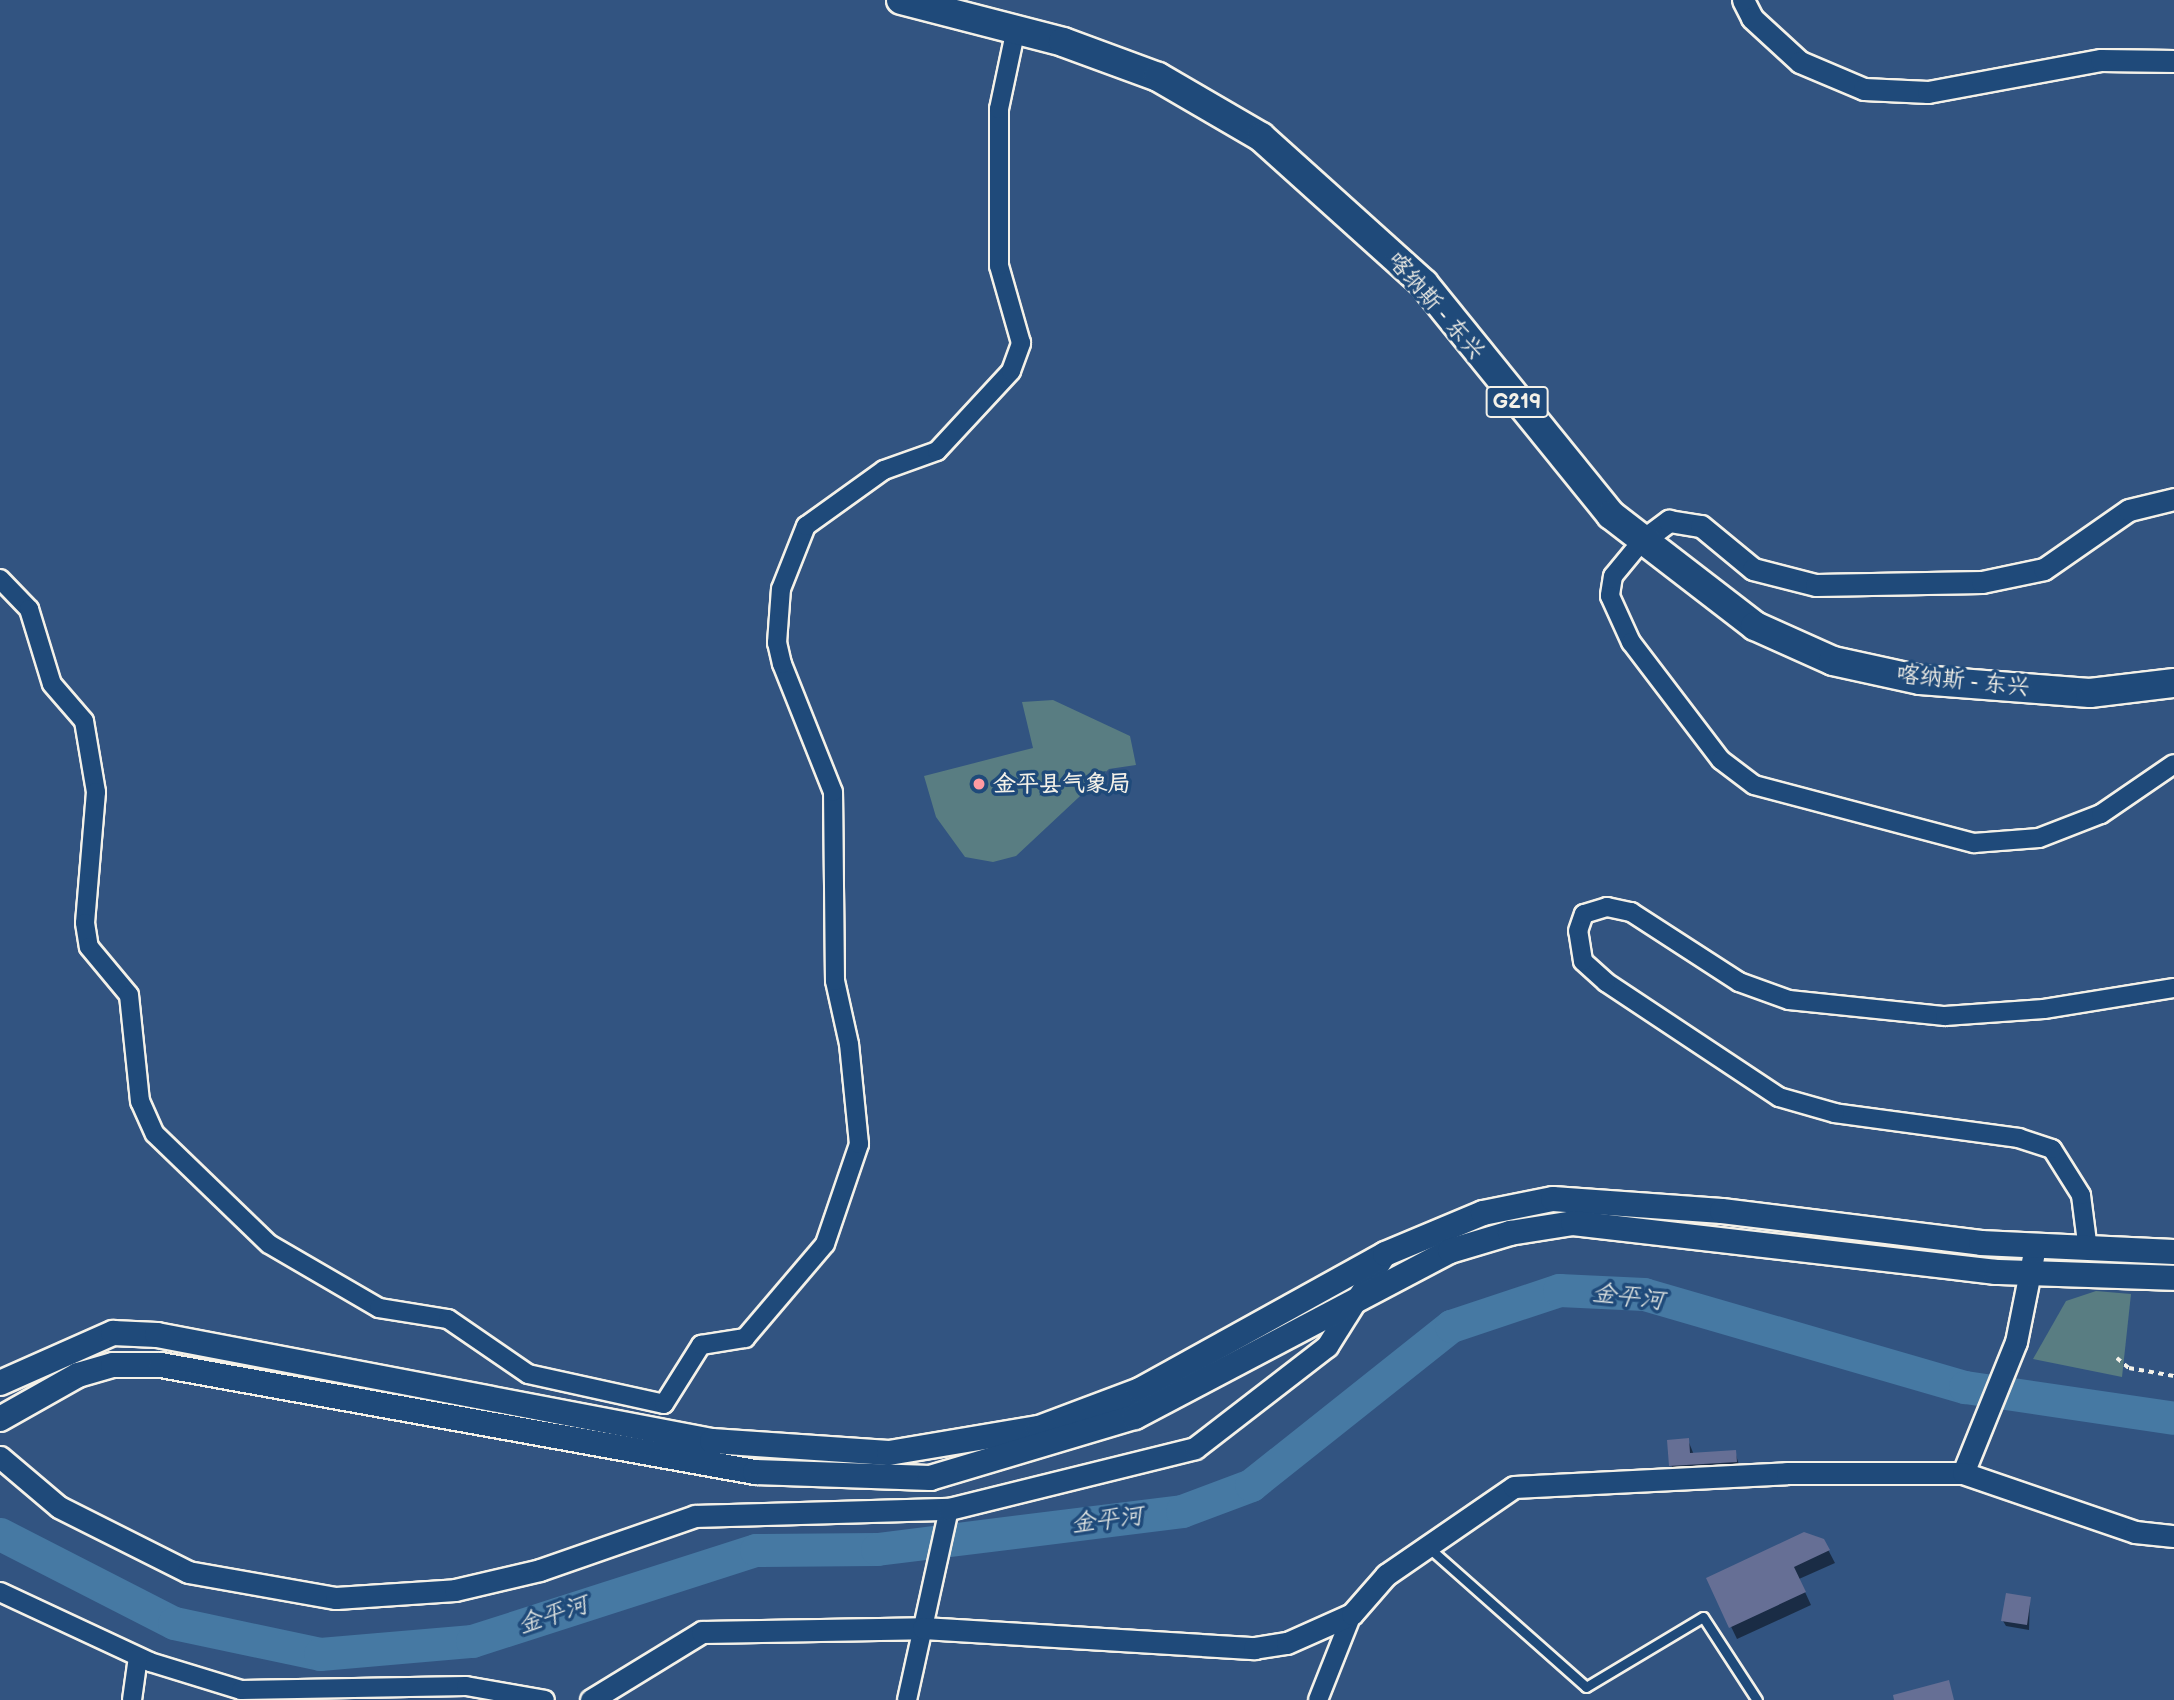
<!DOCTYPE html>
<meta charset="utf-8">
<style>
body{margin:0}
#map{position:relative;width:2174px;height:1700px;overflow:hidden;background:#325481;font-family:"Balsamiq Sans","LXGW WenKai TC",sans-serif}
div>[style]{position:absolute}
.green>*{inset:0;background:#597d82}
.shadow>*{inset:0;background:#0007}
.river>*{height:33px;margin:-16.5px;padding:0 16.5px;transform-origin:16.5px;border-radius:16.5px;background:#4679a3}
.building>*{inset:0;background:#666f95}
.path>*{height:3.5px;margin-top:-1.75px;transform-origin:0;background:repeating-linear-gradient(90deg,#f4f1e8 0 5px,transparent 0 10px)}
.roads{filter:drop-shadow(2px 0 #f4f1e8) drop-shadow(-2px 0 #f4f1e8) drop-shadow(0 2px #f4f1e8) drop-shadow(0 -2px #f4f1e8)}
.service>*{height:9px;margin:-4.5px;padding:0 4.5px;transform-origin:4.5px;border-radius:4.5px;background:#1f4a7a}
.minor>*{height:18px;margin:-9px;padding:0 9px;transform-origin:9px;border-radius:9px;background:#1f4a7a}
.tertiary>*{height:21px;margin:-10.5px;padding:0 10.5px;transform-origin:10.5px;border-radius:10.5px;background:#1f4a7a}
.secondary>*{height:24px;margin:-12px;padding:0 12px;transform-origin:12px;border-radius:12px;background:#1f4a7a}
.trunk>*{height:28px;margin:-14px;padding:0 14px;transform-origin:14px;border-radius:14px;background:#1f4a7a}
.dots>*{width:19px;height:19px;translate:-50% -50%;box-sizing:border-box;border:4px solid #1f4a7a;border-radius:50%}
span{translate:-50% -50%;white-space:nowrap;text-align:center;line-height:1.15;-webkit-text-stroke:7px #1f4a7a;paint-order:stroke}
.shield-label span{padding:2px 5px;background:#1f4a7a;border:2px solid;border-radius:5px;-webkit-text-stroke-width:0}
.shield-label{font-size:21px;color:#f4f1e8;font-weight:700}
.street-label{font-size:23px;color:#f4f1e8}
.poi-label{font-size:23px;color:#f4f1e8;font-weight:700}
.left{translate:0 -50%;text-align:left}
.water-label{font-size:24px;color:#dadfde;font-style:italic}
</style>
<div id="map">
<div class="green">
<i style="clip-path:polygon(1053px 700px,1130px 736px,1136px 765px,1109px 769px,1016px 856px,993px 862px,965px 857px,936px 817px,924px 776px,1033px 748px,1022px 702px)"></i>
<i style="clip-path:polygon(2096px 1291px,2131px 1294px,2122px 1377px,2033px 1359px,2066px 1301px)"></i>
</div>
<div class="shadow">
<i style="clip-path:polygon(1688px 1440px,1694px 1455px,1735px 1452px,1741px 1471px,1676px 1474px,1671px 1465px)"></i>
<i style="clip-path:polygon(1823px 1540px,1835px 1563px,1799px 1579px,1811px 1605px,1737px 1639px,1708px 1579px)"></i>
<i style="clip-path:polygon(2030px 1598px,2029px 1630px,2006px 1626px,2003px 1621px)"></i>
</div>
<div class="river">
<i style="left:0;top:1534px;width:195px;rotate:27.1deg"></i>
<i style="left:174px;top:1623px;width:149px;rotate:12deg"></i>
<i style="left:320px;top:1654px;width:153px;rotate:-4.9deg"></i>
<i style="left:472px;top:1641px;width:298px;rotate:-17.8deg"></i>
<i style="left:756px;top:1550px;width:121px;rotate:-0.5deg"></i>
<i style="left:877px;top:1549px;width:307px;rotate:-7.1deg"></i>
<i style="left:1182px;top:1511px;width:74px;rotate:-20.6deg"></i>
<i style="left:1251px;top:1485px;width:256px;rotate:-38.5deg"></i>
<i style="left:1451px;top:1326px;width:114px;rotate:-18.4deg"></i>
<i style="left:1559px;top:1290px;width:85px;rotate:2.7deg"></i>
<i style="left:1644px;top:1294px;width:334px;rotate:16.2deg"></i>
<i style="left:1965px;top:1387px;width:211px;rotate:8.4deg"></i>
</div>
<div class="building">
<i style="clip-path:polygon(1689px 1438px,1690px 1453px,1736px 1450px,1737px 1462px,1669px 1466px,1667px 1440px)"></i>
<i style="clip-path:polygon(1804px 1532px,1824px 1539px,1830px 1550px,1794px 1567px,1806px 1592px,1729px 1628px,1706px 1578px)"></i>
<i style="clip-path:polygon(2006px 1593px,2031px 1597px,2027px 1625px,2001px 1621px)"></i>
<i style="clip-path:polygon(1949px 1680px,1954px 1700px,1894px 1700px,1893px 1695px)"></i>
</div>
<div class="path">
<i style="left:2117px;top:1358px;width:16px;rotate:40deg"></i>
<i style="left:2129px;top:1368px;width:46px;rotate:10.1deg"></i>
</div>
<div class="roads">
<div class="service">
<i style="left:1428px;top:1547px;width:211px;rotate:41.5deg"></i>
<i style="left:1586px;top:1687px;width:136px;rotate:-30.9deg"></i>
<i style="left:1703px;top:1617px;width:99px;rotate:57deg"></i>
</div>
<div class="minor">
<i style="left:1642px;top:541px;width:45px;rotate:129.6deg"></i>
<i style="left:1613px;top:576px;width:20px;rotate:99deg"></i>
<i style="left:1610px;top:596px;width:51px;rotate:65.5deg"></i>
<i style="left:1631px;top:642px;width:148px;rotate:52.7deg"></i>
<i style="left:1721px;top:760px;width:41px;rotate:37.1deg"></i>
<i style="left:1754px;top:785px;width:228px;rotate:14.8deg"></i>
<i style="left:1974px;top:843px;width:65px;rotate:-4.4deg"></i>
<i style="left:2039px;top:838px;width:66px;rotate:-21.2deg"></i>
<i style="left:2101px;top:814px;width:88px;rotate:-34.4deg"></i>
<i style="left:0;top:579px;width:42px;rotate:46deg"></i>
<i style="left:29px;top:609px;width:78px;rotate:73deg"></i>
<i style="left:52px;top:684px;width:49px;rotate:49.1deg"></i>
<i style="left:84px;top:721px;width:72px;rotate:80.4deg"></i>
<i style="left:96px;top:792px;width:131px;rotate:94.8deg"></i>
<i style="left:85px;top:923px;width:24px;rotate:81deg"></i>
<i style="left:89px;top:947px;width:62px;rotate:50.2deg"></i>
<i style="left:129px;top:995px;width:107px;rotate:84.1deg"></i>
<i style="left:140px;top:1101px;width:36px;rotate:66deg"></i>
<i style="left:155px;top:1134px;width:158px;rotate:44deg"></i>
<i style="left:269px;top:1244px;width:127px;rotate:30.2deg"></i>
<i style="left:379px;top:1308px;width:70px;rotate:9.1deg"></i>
<i style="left:448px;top:1319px;width:97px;rotate:34.5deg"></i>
<i style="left:528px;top:1374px;width:139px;rotate:12.4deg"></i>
<i style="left:664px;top:1404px;width:70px;rotate:-57.9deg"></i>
<i style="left:701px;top:1345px;width:45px;rotate:-9deg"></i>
<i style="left:745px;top:1338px;width:123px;rotate:-49.6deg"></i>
<i style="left:825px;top:1244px;width:106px;rotate:-71.2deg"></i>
<i style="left:859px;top:1144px;width:100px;rotate:-95.7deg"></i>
<i style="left:849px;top:1044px;width:65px;rotate:-102.5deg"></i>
<i style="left:835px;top:981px;width:189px;rotate:-90.6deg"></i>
<i style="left:833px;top:792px;width:138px;rotate:-111.7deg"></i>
<i style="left:782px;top:664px;width:22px;rotate:-103deg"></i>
<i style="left:777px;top:643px;width:54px;rotate:-85.8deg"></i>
<i style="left:781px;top:589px;width:68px;rotate:-68.4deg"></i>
<i style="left:806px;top:526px;width:96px;rotate:-35.7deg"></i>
<i style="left:884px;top:470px;width:56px;rotate:-19.7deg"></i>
<i style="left:937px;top:451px;width:109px;rotate:-47.2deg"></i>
<i style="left:1011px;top:371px;width:30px;rotate:-70deg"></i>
<i style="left:1021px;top:343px;width:80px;rotate:-105.9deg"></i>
<i style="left:999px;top:266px;width:157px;rotate:-90deg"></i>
<i style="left:999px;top:109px;width:83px;rotate:-78.1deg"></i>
<i style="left:2088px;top:1250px;width:55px;rotate:-97.3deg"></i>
<i style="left:2081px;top:1195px;width:54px;rotate:-122.2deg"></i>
<i style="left:2052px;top:1149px;width:35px;rotate:-162deg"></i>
<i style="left:2019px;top:1138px;width:186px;rotate:-172.3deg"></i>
<i style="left:1835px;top:1113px;width:58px;rotate:-164.1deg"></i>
<i style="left:1779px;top:1097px;width:208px;rotate:-146.4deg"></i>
<i style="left:1606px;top:982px;width:31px;rotate:-138deg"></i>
<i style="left:1583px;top:961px;width:30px;rotate:-99deg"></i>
<i style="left:1578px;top:931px;width:18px;rotate:-71deg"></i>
<i style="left:1584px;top:914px;width:24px;rotate:-17deg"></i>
<i style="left:1607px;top:907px;width:25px;rotate:12deg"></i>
<i style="left:1631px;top:912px;width:129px;rotate:32.9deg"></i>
<i style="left:1739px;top:982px;width:53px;rotate:19.8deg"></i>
<i style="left:1789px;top:1000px;width:157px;rotate:5.9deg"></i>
<i style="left:1945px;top:1016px;width:99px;rotate:-4deg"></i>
<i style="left:2044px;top:1009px;width:132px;rotate:-9.2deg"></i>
<i style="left:0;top:1592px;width:166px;rotate:25deg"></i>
<i style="left:150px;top:1662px;width:95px;rotate:17.1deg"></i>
<i style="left:241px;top:1690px;width:225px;rotate:-1deg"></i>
<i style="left:466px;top:1686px;width:80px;rotate:10deg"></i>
<i style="left:132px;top:1700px;width:43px;rotate:-82.1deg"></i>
<i style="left:907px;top:1700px;width:196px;rotate:-77.6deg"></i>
<i style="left:1318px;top:1700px;width:92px;rotate:-68.4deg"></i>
</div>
<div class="tertiary">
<i style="left:1743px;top:0;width:20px;rotate:63deg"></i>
<i style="left:1752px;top:18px;width:65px;rotate:42.5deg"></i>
<i style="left:1800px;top:62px;width:69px;rotate:22.9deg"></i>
<i style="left:1864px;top:89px;width:64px;rotate:2.7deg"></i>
<i style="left:1928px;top:92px;width:176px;rotate:-10.5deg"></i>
<i style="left:2101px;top:60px;width:73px;rotate:0.8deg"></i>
<i style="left:1642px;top:541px;width:34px;rotate:-37deg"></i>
<i style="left:1669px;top:521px;width:32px;rotate:9deg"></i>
<i style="left:1701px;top:526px;width:67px;rotate:39.6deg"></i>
<i style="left:1753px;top:569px;width:65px;rotate:14.3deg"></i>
<i style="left:1816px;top:585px;width:166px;rotate:-1deg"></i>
<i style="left:1982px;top:582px;width:63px;rotate:-11.8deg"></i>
<i style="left:2044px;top:569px;width:103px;rotate:-34.8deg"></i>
<i style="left:2129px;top:510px;width:46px;rotate:-13.7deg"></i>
<i style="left:0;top:1457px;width:77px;rotate:40.3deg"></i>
<i style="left:59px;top:1507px;width:144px;rotate:26.7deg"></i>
<i style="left:188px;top:1572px;width:150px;rotate:10deg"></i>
<i style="left:336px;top:1598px;width:119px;rotate:-3.8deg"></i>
<i style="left:455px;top:1590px;width:87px;rotate:-13.2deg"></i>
<i style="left:540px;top:1570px;width:164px;rotate:-19.2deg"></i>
<i style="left:695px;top:1516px;width:254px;rotate:-1.6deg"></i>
<i style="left:949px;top:1509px;width:253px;rotate:-13.9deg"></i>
<i style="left:1195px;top:1448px;width:167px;rotate:-37.7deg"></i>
<i style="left:1327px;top:1346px;width:109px;rotate:-57.8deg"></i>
<i style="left:1963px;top:1473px;width:141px;rotate:-68deg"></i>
<i style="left:2016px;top:1342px;width:97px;rotate:-78.7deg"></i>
<i style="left:591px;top:1700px;width:130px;rotate:-31.5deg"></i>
<i style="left:702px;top:1632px;width:221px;rotate:-1deg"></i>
<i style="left:923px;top:1628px;width:332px;rotate:3.5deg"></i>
<i style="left:1254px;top:1648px;width:33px;rotate:-9deg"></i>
<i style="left:1287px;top:1643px;width:71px;rotate:-24deg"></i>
<i style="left:1352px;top:1614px;width:52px;rotate:-48.9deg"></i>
<i style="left:1386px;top:1575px;width:155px;rotate:-34.5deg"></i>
<i style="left:1514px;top:1487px;width:273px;rotate:-2.9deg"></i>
<i style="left:1787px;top:1473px;width:176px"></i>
<i style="left:1963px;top:1473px;width:182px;rotate:18.9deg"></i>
<i style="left:2135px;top:1532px;width:39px;rotate:6deg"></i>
</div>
<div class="secondary">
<i style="left:0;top:1383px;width:124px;rotate:-23.9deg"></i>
<i style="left:113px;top:1333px;width:44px;rotate:2.6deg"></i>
<i style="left:157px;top:1335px;width:565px;rotate:10.81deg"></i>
<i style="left:712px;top:1441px;width:177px;rotate:3.9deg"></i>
<i style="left:889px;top:1453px;width:152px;rotate:-9.5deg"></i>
<i style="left:1039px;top:1428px;width:108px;rotate:-20.6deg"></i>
<i style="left:1140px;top:1390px;width:280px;rotate:-29deg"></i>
<i style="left:1385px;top:1254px;width:106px;rotate:-22.7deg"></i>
<i style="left:1483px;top:1213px;width:71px;rotate:-11.3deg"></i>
<i style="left:1553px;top:1199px;width:169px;rotate:4.1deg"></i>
<i style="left:1722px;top:1211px;width:261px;rotate:7deg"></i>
<i style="left:1981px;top:1243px;width:193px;rotate:2.7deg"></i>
<i style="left:0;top:1419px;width:90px;rotate:-29.4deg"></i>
<i style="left:78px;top:1375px;width:36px;rotate:-16deg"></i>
<i style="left:113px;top:1365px;width:48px"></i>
<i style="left:161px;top:1365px;width:604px;rotate:10.21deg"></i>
<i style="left:755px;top:1472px;width:175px;rotate:2deg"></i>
<i style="left:930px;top:1478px;width:214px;rotate:-16.6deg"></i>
<i style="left:1135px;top:1417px;width:356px;rotate:-27.8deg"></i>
<i style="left:1450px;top:1251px;width:63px;rotate:-16.7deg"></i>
<i style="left:1510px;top:1233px;width:64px;rotate:-9deg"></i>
<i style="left:1573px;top:1223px;width:426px;rotate:6.6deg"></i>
<i style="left:1996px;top:1272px;width:178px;rotate:1.9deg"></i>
</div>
<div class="trunk">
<i style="left:901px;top:0;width:167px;rotate:14.5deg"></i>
<i style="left:1063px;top:42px;width:101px;rotate:20.2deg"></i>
<i style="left:1158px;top:77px;width:119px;rotate:30.2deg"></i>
<i style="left:1261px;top:137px;width:219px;rotate:42deg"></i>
<i style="left:1424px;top:284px;width:297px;rotate:51deg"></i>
<i style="left:1611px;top:515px;width:182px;rotate:37.6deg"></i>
<i style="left:1755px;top:626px;width:85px;rotate:24.2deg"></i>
<i style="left:1833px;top:661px;width:89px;rotate:12.3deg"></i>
<i style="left:1920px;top:680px;width:170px;rotate:4.4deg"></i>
<i style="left:2090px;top:693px;width:85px;rotate:-6.8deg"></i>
</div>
</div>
<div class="dots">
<i style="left:979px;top:784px;background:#ff9aa2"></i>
</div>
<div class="shield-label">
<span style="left:1517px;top:402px">G219</span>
</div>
<div class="street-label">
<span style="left:1436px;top:306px;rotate:49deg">喀纳斯 - 东兴</span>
<span style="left:1963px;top:681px;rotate:6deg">喀纳斯 - 东兴</span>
</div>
<div class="poi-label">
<span class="left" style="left:993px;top:784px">金平县气象局</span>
</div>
<div class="water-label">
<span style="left:1628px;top:1297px;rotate:7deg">金平河</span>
<span style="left:1107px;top:1520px;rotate:-7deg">金平河</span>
<span style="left:553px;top:1615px;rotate:-18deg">金平河</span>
</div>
</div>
